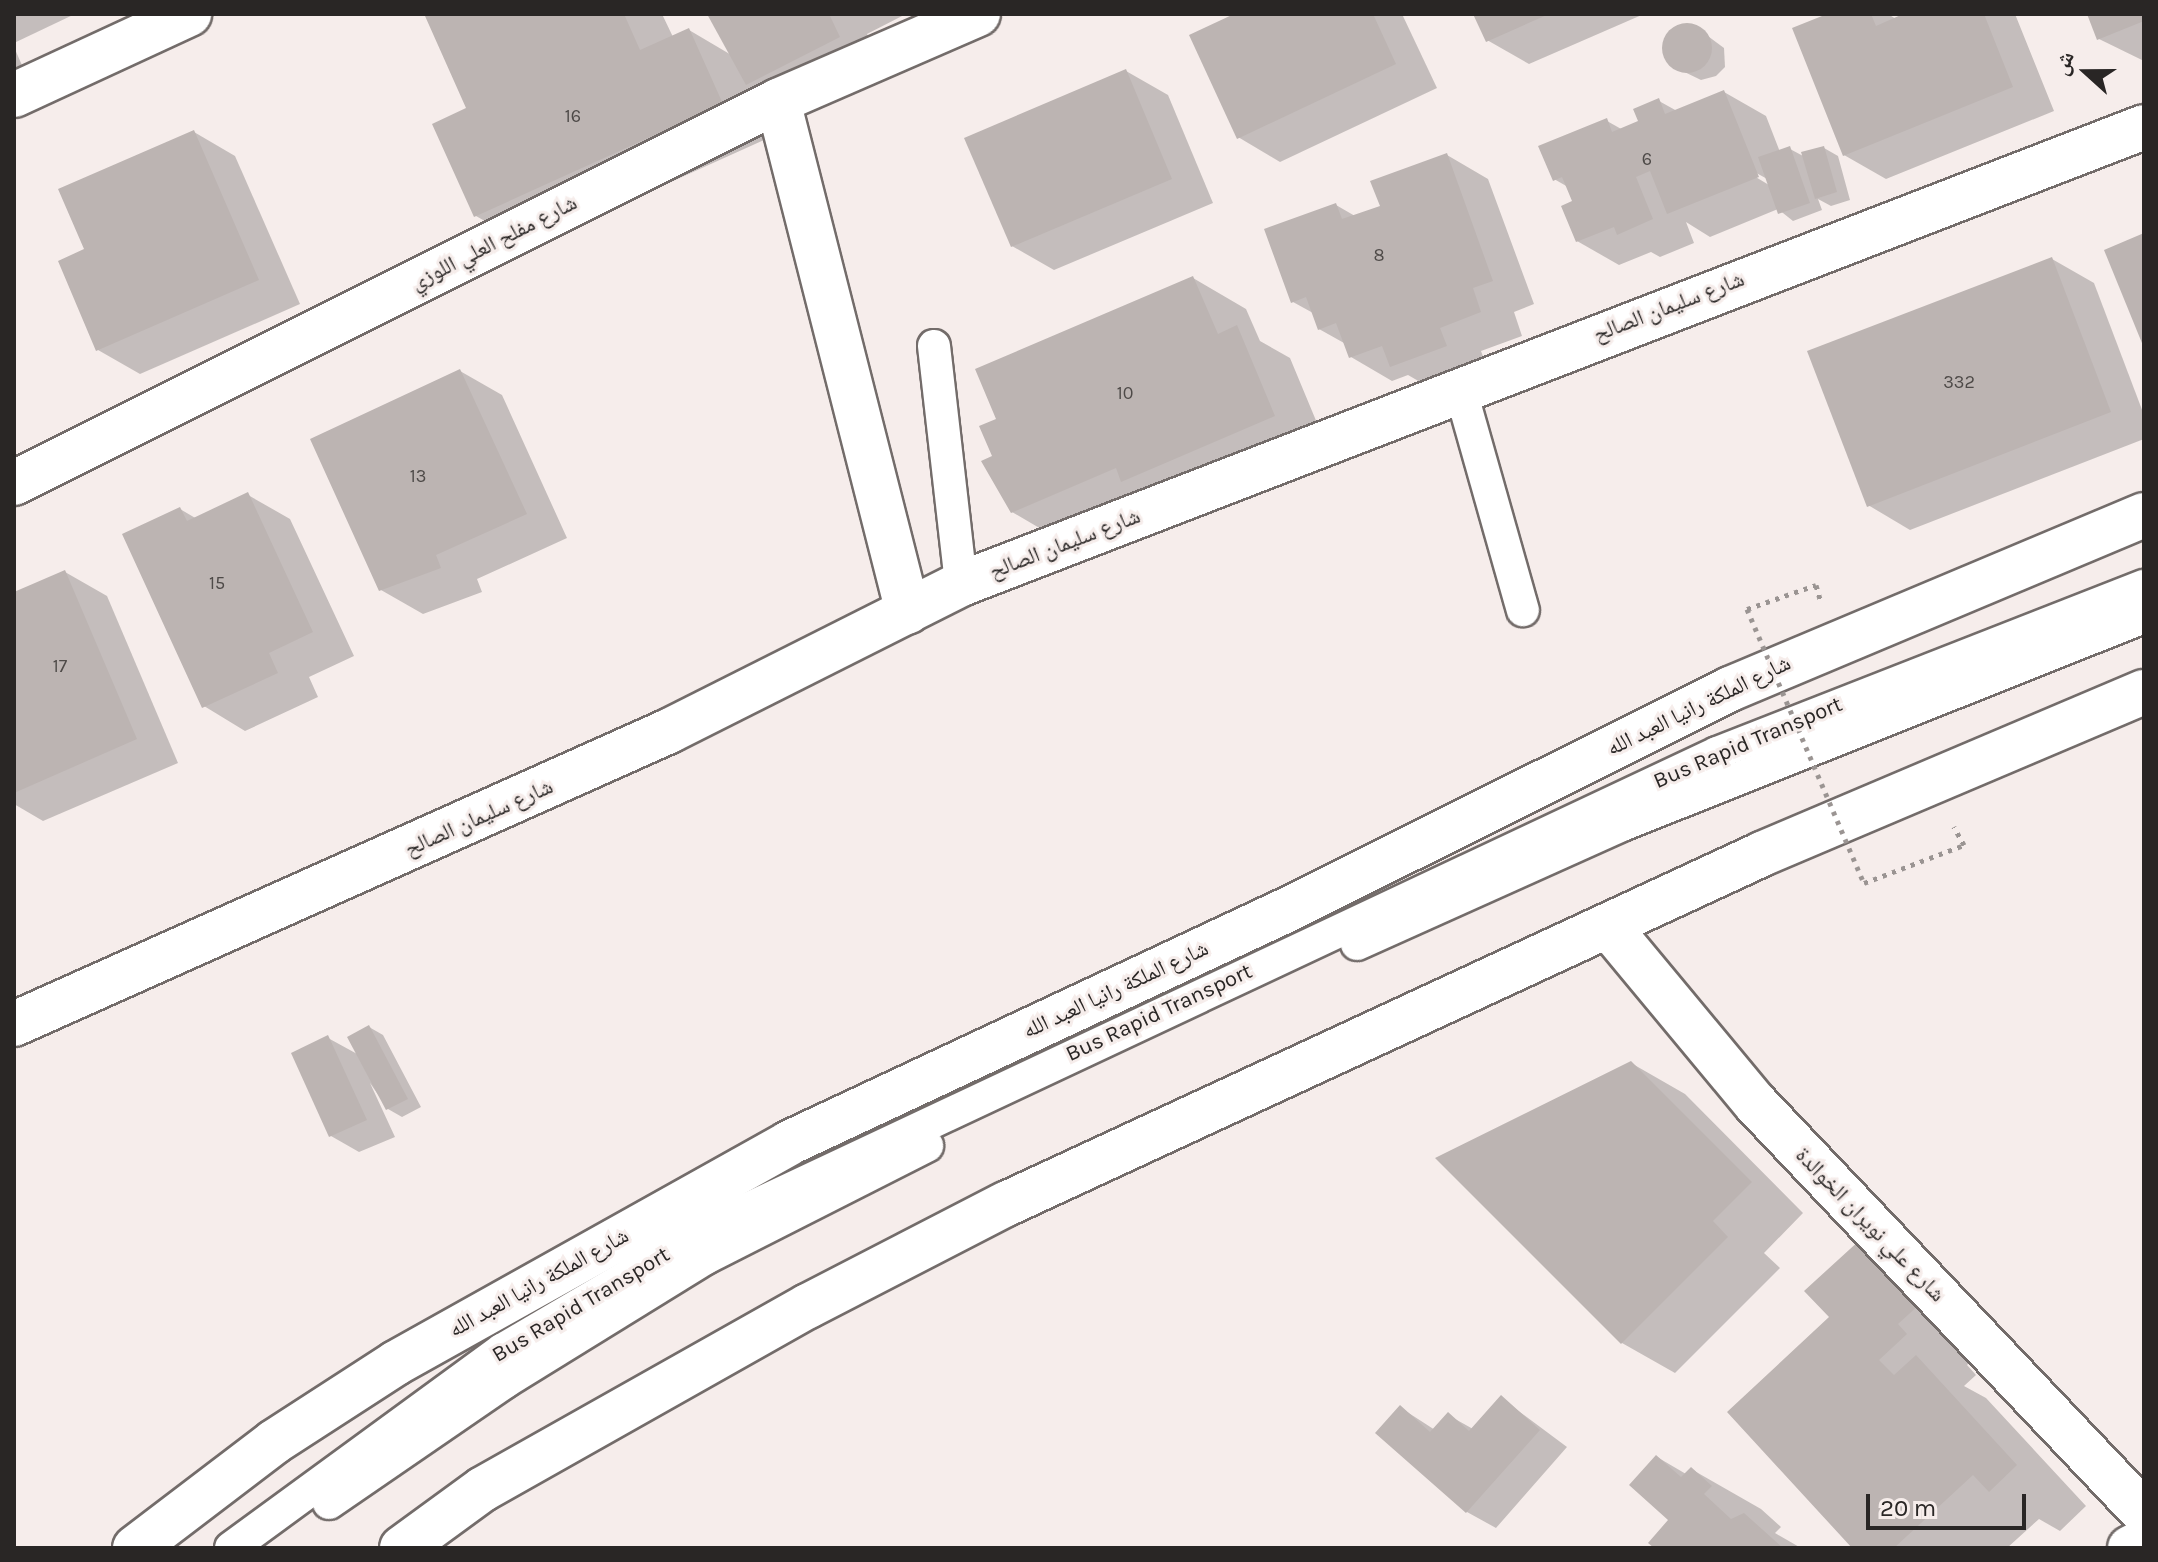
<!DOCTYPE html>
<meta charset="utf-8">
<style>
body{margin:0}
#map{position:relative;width:2158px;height:1562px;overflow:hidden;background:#f6edeb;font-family:Karla,"Noto Naskh Arabic",sans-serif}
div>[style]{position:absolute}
.shadow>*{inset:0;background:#0003}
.building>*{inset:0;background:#bcb4b2}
.round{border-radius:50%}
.path>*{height:5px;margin-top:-2.5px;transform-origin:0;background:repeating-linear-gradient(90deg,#9a9492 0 4px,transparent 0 10px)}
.roads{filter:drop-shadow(2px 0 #736c6a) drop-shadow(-2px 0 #736c6a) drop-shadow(0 2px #736c6a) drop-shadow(0 -2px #736c6a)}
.service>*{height:32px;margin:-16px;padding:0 16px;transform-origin:16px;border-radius:16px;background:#fff}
.minor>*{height:44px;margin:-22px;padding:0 22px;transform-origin:22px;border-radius:22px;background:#fff}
.primary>*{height:44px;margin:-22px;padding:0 22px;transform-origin:22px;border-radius:22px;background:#fff}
.path-bridge>*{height:5px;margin-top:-2.5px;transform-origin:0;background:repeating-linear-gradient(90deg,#9a9492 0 4px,transparent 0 10px)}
span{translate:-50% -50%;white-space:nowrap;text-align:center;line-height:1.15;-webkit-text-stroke:6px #f6edeb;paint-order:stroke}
.number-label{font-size:18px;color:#4e4a48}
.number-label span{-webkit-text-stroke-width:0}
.street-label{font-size:22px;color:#292625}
.frame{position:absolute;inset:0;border:16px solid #292625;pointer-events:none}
.north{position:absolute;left:2046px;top:32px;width:80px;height:80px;-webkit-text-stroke:6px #f6edeb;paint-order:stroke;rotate:291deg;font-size:22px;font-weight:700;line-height:32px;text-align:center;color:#292625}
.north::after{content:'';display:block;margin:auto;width:28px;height:36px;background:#292625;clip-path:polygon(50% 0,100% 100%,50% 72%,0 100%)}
.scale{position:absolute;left:1866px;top:1494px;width:160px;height:36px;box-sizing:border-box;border:4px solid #292625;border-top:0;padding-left:10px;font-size:24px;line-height:28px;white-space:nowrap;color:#292625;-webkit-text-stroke:6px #f6edeb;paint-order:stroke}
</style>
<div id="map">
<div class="shadow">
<i style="clip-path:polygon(14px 14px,75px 14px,14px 43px)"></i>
<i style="clip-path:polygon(434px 14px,662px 14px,673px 37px,689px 30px,733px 56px,711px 14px,906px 14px,867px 34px,881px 61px,789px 107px,754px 87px,775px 135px,529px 246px,476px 216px,468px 109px)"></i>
<i style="clip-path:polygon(1238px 14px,1402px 14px,1437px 88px,1280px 162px,1238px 137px)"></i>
<i style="clip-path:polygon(1476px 14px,1644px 14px,1529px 64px,1487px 40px)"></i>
<i style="clip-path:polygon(1832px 14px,1888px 14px,1896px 19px,1906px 14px,2015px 14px,2054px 111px,1886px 179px,1844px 155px)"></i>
<i style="clip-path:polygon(2089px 14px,2144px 14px,2144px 61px,2099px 39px)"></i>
<i style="clip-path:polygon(1678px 25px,1697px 28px,1724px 48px,1725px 67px,1716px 76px,1701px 80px,1670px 65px,1663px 52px,1669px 32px)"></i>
<i style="clip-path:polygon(14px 47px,31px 86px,14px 94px)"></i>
<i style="clip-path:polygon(1126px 71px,1168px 95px,1213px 203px,1054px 270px,1012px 246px)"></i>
<i style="clip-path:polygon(evenodd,1724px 92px,1766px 116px,1780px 152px,1790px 149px,1805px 157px,1824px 148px,1838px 156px,1850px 200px,1831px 206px,1818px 199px,1822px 210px,1793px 221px,1778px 209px,1710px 237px,1686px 222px,1694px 243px,1660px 257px,1651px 252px,1619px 265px,1577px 241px,1574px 202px,1568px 187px,1554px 179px,1607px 121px,1623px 130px,1640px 122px,1659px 101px,1677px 111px,1724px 92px,1751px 170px,1769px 180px,1769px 185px,1749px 173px,1751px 170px)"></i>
<i style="clip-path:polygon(194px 132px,235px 156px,300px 304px,140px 374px,98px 350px,87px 250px)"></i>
<i style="clip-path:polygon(1447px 155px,1488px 179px,1534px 304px,1514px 312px,1522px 336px,1481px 351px,1488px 370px,1434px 390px,1408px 375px,1392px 381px,1351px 357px,1344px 343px,1319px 329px,1313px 313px,1293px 302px,1336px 205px,1355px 216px,1382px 207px)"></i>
<i style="clip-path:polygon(2052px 259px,2094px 283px,2144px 415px,2144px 439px,1910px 530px,1868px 505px)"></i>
<i style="clip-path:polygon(1193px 278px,1246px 309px,1260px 341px,1290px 358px,1327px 447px,1065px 543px,1012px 512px,994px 457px,999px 420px)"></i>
<i style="clip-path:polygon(460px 371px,502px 395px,567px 538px,477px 579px,482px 592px,423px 614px,381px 590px)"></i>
<i style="clip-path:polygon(248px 495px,290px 519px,354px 656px,309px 677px,318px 697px,245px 731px,204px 706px,180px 509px,197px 519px)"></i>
<i style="clip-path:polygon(65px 572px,107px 596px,178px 763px,43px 821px,14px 804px,14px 594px)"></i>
<i style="clip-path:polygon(369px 1027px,383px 1035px,421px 1107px,402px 1117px,388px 1109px,370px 1083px,395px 1137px,359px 1152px,331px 1136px,328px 1038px,359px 1055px)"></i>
<i style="clip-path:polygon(1631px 1063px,1685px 1094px,1803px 1213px,1764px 1253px,1780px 1268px,1675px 1373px,1622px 1343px)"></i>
<i style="clip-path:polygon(1861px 1241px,1988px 1345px,1967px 1365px,1976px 1375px,1964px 1386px,1986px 1398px,2086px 1506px,2060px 1531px,2039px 1519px,2007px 1548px,1855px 1548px,1832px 1317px)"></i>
<i style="clip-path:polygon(1501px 1398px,1567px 1447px,1496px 1528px,1467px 1512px,1378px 1433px,1401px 1408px,1435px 1430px,1448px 1415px,1473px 1429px)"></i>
<i style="clip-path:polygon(1657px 1457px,1686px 1474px,1691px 1469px,1761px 1509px,1781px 1527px,1775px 1533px,1801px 1548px,1657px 1548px,1670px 1520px)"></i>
</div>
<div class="building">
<i style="clip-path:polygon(429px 14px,624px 14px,640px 50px,689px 28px,723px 104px,474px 217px,432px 124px,466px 108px,425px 16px)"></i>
<i style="clip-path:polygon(707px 14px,829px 14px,840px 37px,746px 85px)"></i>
<i style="clip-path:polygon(1234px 14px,1373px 14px,1396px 64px,1237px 139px,1189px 35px)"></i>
<i style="clip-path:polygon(1473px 14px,1549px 14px,1486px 42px)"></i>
<i style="clip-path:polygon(1827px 14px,1871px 14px,1876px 26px,1903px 14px,1984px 14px,2013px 87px,1843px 156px,1792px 28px)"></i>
<i style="clip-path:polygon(2087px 14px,2144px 14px,2144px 21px,2097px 40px)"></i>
<i class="round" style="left:1662px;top:23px;width:50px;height:50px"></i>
<i style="clip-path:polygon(1126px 69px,1172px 179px,1011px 247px,964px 138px)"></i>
<i style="clip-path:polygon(1724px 90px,1759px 177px,1667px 214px,1650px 171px,1636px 177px,1653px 219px,1617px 235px,1614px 227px,1576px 242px,1561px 206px,1572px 201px,1562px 177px,1553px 181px,1538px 146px,1607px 118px,1612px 132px,1638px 121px,1633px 109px,1659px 98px,1665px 114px)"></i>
<i style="clip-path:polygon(194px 130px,259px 280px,96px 351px,58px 261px,84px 249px,58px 189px)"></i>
<i style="clip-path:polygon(1790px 146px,1810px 203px,1778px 214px,1758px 157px)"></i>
<i style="clip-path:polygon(1824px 146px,1837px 192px,1815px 199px,1801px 152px)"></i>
<i style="clip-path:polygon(1447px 153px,1493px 281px,1473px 288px,1481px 312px,1440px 328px,1447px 346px,1390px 367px,1382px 346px,1349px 358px,1336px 323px,1318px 330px,1306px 297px,1291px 303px,1264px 229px,1336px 203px,1342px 219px,1380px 206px,1370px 181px)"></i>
<i style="clip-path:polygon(2144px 233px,2144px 348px,2104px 250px)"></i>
<i style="clip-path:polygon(2052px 257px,2111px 412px,1867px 507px,1807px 351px)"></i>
<i style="clip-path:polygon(1193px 276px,1218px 334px,1237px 325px,1275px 416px,1121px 482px,1116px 468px,1011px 513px,981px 461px,992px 456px,979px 426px,996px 419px,975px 369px)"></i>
<i style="clip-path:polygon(460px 369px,527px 514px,436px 555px,441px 568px,379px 591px,310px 439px)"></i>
<i style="clip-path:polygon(248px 492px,313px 632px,269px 653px,278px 673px,202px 708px,122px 534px,180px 507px,187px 521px)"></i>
<i style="clip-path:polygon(65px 570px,137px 739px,14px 793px,14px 592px)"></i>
<i style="clip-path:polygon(369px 1025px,408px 1099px,386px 1110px,347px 1037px)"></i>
<i style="clip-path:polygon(328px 1035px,367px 1120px,329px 1137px,291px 1053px)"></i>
<i style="clip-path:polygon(1631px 1061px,1752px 1182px,1713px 1221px,1728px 1237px,1621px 1344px,1435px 1158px)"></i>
<i style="clip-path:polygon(1861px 1239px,1920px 1304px,1898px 1324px,1907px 1334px,1879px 1360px,1894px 1375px,1916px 1355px,2017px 1465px,1989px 1492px,1973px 1475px,1894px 1548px,1852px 1548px,1727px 1412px,1829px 1317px,1804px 1291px)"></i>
<i style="clip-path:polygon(1501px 1395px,1540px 1430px,1466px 1513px,1375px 1433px,1400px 1405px,1430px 1432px,1448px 1412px,1469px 1431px)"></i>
<i style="clip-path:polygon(1656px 1455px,1681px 1477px,1691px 1467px,1712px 1486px,1704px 1494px,1731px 1519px,1744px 1513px,1783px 1548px,1654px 1548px,1648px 1543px,1668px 1520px,1629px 1485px)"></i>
</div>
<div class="path">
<i style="left:1747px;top:609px;width:73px;rotate:-19.2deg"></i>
<i style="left:1816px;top:585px;width:15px;rotate:74deg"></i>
<i style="left:1864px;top:883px;width:107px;rotate:-20.8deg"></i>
<i style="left:1964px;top:845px;width:21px;rotate:-119deg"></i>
</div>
<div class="roads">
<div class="service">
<i style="left:934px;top:346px;width:240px;rotate:83.5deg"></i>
<i style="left:1460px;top:388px;width:231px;rotate:74.2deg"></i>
<i style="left:1357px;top:944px;width:290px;rotate:-24.2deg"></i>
<i style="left:1622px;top:825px;width:562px;rotate:-21.73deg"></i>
<i style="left:329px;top:1503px;width:214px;rotate:-34.5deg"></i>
<i style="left:505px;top:1382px;width:236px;rotate:-31.7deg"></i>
<i style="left:706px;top:1258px;width:248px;rotate:-26.9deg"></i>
<i style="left:231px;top:1548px;width:336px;rotate:-36.2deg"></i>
<i style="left:502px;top:1350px;width:253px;rotate:-30.4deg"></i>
<i style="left:720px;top:1222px;width:1102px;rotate:-25.19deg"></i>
<i style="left:1717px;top:753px;width:458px;rotate:-21.4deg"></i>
</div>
<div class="minor">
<i style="left:14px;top:95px;width:193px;rotate:-24.8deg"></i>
<i style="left:778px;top:101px;width:527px;rotate:75.73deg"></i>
<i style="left:14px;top:483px;width:854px;rotate:-26.57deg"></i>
<i style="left:778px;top:101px;width:218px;rotate:-23.5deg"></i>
<i style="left:1608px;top:926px;width:231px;rotate:50.3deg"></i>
<i style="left:1756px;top:1104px;width:564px;rotate:46.51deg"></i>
<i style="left:14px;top:1024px;width:718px;rotate:-24.1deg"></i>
<i style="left:669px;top:731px;width:327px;rotate:-26.7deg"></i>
<i style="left:961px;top:584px;width:1268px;rotate:-21.12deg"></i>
<i style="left:2130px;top:1548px;width:16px;rotate:-27deg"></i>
</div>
<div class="primary">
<i style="left:135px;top:1548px;width:175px;rotate:-37.3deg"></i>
<i style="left:274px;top:1442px;width:145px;rotate:-32.9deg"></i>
<i style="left:396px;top:1363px;width:450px;rotate:-29.2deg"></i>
<i style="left:789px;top:1143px;width:552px;rotate:-25.08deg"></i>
<i style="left:1289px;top:909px;width:493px;rotate:-26.5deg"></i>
<i style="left:1730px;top:689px;width:449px;rotate:-22.8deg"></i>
<i style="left:402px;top:1548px;width:100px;rotate:-36.1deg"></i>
<i style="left:483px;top:1489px;width:373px;rotate:-29.4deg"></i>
<i style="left:808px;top:1306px;width:223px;rotate:-27.3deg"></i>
<i style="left:1006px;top:1204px;width:833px;rotate:-24.84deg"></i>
<i style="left:1762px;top:854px;width:415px;rotate:-23deg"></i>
</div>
</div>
<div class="path-bridge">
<i style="left:1747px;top:609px;width:298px;rotate:66.9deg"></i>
</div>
<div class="number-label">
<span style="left:573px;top:116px">16</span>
<span style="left:1647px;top:159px">6</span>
<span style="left:1379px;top:255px">8</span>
<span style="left:1959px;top:382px">332</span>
<span style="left:1125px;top:393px">10</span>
<span style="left:418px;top:476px">13</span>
<span style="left:217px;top:583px">15</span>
<span style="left:60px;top:666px">17</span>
</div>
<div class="street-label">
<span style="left:494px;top:243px;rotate:-27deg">شارع مفلح العلي اللوزي</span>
<span style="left:1669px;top:307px;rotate:-21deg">شارع سليمان الصالح</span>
<span style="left:1065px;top:544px;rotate:-21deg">شارع سليمان الصالح</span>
<span style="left:1699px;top:706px;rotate:-26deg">شارع الملكة رانيا العبد الله</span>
<span style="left:1748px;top:743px;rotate:-23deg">Bus Rapid Transport</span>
<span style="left:479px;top:818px;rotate:-24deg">شارع سليمان الصالح</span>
<span style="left:1116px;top:990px;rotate:-25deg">شارع الملكة رانيا العبد الله</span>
<span style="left:1159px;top:1013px;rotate:-25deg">Bus Rapid Transport</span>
<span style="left:1870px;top:1225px;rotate:46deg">شارع علي نويران الخوالدة</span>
<span style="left:539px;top:1283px;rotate:-29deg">شارع الملكة رانيا العبد الله</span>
<span style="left:581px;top:1305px;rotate:-31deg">Bus Rapid Transport</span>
</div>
<div class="frame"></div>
<div class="north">ش</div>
<div class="scale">20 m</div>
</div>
